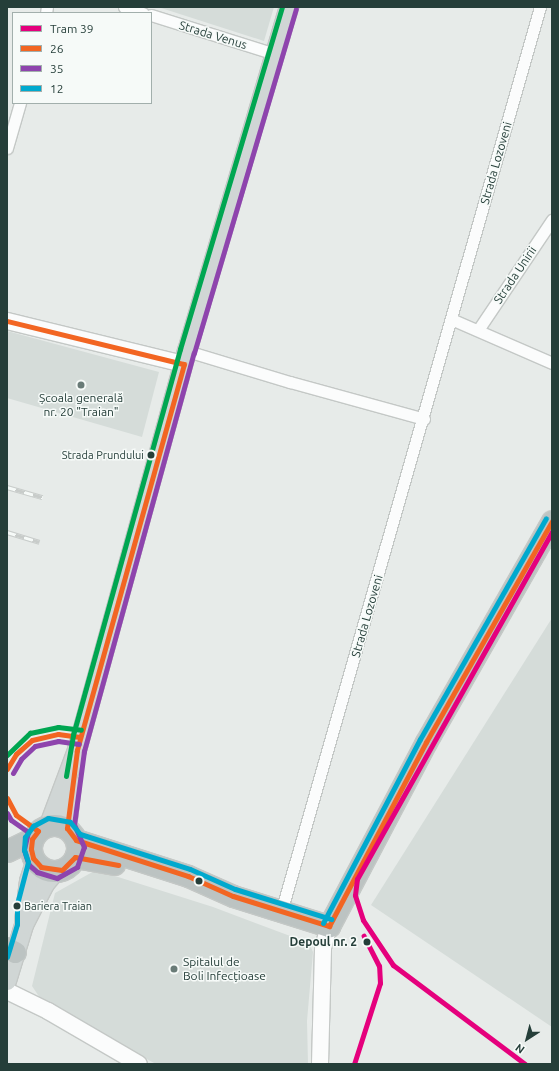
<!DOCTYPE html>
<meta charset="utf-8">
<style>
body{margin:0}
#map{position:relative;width:559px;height:1071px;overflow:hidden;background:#e7ebe9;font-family:Ubuntu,sans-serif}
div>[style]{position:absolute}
.built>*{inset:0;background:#d5dcd9}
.roads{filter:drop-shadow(1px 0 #c4c8c6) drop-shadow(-1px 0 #c4c8c6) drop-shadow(0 1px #c4c8c6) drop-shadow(0 -1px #c4c8c6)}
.street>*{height:11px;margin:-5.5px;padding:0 5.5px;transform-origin:5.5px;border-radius:5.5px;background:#fbfcfc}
.secondary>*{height:16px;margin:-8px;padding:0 8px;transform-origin:8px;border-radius:8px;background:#fbfcfc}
.primary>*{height:18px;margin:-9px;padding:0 9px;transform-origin:9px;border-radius:9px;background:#d0d6d5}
.highway>*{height:21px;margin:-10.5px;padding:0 10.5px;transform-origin:10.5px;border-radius:10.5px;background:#bcc3c2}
.highway>.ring{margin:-10.5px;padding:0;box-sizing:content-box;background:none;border:21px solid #bcc3c2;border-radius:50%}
.rail>*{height:4.5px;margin-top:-2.25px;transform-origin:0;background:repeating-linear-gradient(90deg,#f6faf8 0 9px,#c8ccca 0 18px);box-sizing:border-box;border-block:1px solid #c8ccca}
.bus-1>*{height:5px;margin:-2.5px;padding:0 2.5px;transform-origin:2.5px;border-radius:2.5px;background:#f26522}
.bus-2>*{height:5px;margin:-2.5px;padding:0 2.5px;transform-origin:2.5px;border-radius:2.5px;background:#8e44ad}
.bus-3>*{height:5px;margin:-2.5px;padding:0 2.5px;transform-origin:2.5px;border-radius:2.5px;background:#00a9ce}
.bus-4>*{height:5px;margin:-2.5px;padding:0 2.5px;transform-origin:2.5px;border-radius:2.5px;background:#00a651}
.tram-1>*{height:5px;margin:-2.5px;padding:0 2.5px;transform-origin:2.5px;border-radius:2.5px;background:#e5007d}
.dots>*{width:11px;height:11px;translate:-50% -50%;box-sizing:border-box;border:2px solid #f6faf8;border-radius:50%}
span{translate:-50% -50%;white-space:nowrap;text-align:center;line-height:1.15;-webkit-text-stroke:3px #f6faf8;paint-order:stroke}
.bus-label{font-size:11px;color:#253e39}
.right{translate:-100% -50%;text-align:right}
.left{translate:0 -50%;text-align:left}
.street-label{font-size:12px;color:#253e39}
.poi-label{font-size:12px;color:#253e39}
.stop-label{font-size:12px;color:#253e39;font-weight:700}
.frame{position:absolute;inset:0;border:8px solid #253e39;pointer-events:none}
.legend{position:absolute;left:12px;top:12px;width:140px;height:92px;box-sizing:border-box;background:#f6faf8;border:1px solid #a2afac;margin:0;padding:5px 7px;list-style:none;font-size:12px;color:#253e39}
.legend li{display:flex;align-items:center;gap:8px;height:20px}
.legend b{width:20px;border:1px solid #a2afac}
.north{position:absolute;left:507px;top:1019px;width:40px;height:40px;-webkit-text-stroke:3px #f6faf8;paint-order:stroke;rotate:216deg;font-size:11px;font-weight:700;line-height:16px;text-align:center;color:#253e39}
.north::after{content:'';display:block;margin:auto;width:14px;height:18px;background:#253e39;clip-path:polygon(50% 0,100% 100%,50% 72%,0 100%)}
</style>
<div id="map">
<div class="built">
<i style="clip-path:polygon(158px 7px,274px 7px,264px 41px)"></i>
<i style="clip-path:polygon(7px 331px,159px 372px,142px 437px,7px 398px)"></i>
<i style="clip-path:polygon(552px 618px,552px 1027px,371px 905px)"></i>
<i style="clip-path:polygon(96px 870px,213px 907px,309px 943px,313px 952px,307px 1021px,308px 1064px,156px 1064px,44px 1004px,32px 986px,55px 893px)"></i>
</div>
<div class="roads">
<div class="street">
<i style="left:124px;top:7px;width:20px;rotate:18deg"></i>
<i style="left:46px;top:13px;width:6px;rotate:-81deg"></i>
<i style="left:151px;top:15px;width:130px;rotate:17.5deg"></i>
<i style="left:7px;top:148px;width:47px;rotate:-73.9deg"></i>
<i style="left:451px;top:319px;width:110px;rotate:23.5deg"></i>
<i style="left:478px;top:330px;width:133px;rotate:-56.1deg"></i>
<i style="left:187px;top:351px;width:108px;rotate:16.8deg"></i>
<i style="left:290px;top:382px;width:139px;rotate:15.4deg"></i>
<i style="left:281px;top:912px;width:941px;rotate:-74.03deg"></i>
</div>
<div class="secondary">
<i style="left:7px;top:321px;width:182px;rotate:13.7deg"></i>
<i style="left:7px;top:991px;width:46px;rotate:26deg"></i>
<i style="left:48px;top:1011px;width:105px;rotate:30.2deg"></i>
<i style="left:320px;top:1064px;width:116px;rotate:-88.5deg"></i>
<i style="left:323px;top:948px;width:23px;rotate:-75deg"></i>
</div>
<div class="primary">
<i style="left:49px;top:825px;width:80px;rotate:-69.5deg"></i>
<i style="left:77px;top:750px;width:414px;rotate:-74.6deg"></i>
<i style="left:187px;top:351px;width:359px;rotate:-73.5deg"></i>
<i style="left:67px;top:828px;width:43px;rotate:-83.4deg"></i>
<i style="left:24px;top:921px;width:40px;rotate:-82.9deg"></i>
<i style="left:29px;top:881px;width:20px;rotate:-72deg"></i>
<i style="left:7px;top:981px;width:59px;rotate:-73.1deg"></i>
<i style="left:24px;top:925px;width:46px;rotate:-62.9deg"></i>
<i style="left:45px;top:884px;width:17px;rotate:-50deg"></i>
</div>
<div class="highway">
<i class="ring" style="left:31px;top:825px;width:25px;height:25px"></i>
<i style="left:76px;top:840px;width:118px;rotate:17.8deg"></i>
<i style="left:188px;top:876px;width:49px;rotate:24deg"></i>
<i style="left:233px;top:896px;width:101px;rotate:17.4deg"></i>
<i style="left:329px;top:926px;width:208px;rotate:-62.2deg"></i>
<i style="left:426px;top:742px;width:254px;rotate:-60.3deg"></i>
<i style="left:7px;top:851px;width:28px;rotate:-26deg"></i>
<i style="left:75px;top:857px;width:40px;rotate:10deg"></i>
<i style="left:7px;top:948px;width:9px;rotate:27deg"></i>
</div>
</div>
<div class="rail">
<i style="left:7px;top:487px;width:37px;rotate:16deg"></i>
<i style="left:7px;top:532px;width:34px;rotate:17deg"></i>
</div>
<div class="bus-1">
<i style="left:7px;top:321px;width:182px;rotate:13.7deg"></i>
<i style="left:184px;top:364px;width:401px;rotate:105.5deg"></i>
<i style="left:77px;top:750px;width:79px;rotate:97.3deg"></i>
<i style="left:67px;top:828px;width:15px;rotate:53deg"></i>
<i style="left:76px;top:840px;width:118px;rotate:17.8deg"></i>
<i style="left:188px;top:876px;width:49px;rotate:24deg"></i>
<i style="left:233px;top:896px;width:101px;rotate:17.4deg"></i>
<i style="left:7px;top:769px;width:17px;rotate:-59deg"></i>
<i style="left:16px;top:754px;width:21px;rotate:-41deg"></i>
<i style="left:32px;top:740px;width:27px;rotate:-13deg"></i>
<i style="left:58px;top:734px;width:22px;rotate:8deg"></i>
<i style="left:7px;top:798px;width:19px;rotate:62deg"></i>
<i style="left:16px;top:815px;width:27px;rotate:36deg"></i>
<i style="left:38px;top:831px;width:10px;rotate:127deg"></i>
<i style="left:32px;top:839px;width:10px;rotate:96deg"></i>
<i style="left:31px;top:849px;width:9px;rotate:77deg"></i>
<i style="left:33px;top:858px;width:12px;rotate:48deg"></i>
<i style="left:41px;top:867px;width:21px;rotate:8deg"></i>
<i style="left:62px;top:870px;width:18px;rotate:-45deg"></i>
<i style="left:75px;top:857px;width:44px;rotate:10.5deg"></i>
<i style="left:329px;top:926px;width:208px;rotate:-62.2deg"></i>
<i style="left:426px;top:742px;width:254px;rotate:-60.3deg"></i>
</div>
<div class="bus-2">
<i style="left:13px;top:773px;width:16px;rotate:-60deg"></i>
<i style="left:21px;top:759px;width:19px;rotate:-43deg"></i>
<i style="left:35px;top:746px;width:24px;rotate:-12deg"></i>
<i style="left:58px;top:741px;width:21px;rotate:8deg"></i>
<i style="left:7px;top:813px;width:8px;rotate:60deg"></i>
<i style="left:11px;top:820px;width:21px;rotate:35deg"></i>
<i style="left:28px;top:832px;width:18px;rotate:103deg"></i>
<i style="left:24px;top:850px;width:16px;rotate:72deg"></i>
<i style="left:29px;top:865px;width:11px;rotate:41deg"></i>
<i style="left:37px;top:872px;width:21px;rotate:17deg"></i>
<i style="left:57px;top:878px;width:23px;rotate:-29deg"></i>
<i style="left:77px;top:867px;width:21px;rotate:-71deg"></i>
<i style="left:84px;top:847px;width:24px;rotate:-114deg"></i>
<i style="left:74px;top:825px;width:75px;rotate:-82.3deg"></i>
<i style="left:84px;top:751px;width:413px;rotate:-74.6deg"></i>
<i style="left:194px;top:353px;width:359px;rotate:-73.5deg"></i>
</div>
<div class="bus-3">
<i style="left:323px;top:923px;width:208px;rotate:-62.2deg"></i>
<i style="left:420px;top:739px;width:254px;rotate:-60.3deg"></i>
<i style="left:7px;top:957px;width:34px;rotate:-73deg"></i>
<i style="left:17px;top:924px;width:20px;rotate:-90deg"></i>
<i style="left:17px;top:904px;width:43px;rotate:-75.3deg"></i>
<i style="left:28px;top:862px;width:13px;rotate:-108deg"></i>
<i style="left:24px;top:850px;width:13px;rotate:-86deg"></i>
<i style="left:25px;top:837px;width:14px;rotate:-54deg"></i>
<i style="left:33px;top:826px;width:17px;rotate:-28deg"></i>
<i style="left:48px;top:818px;width:22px;rotate:10deg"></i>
<i style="left:70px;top:822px;width:16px;rotate:50deg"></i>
<i style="left:80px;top:834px;width:115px;rotate:17.7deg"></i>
<i style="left:190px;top:869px;width:49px;rotate:24deg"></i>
<i style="left:235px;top:889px;width:101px;rotate:17.4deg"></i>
</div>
<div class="bus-4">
<i style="left:7px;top:755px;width:32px;rotate:-44deg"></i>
<i style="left:30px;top:733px;width:29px;rotate:-12deg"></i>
<i style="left:58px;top:727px;width:23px;rotate:7deg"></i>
<i style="left:66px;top:776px;width:42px;rotate:-80.3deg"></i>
<i style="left:73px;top:735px;width:401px;rotate:-74.5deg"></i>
<i style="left:180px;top:349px;width:357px;rotate:-73.4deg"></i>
</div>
<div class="tram-1">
<i style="left:354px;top:1064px;width:85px;rotate:-72.2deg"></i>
<i style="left:380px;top:983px;width:17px;rotate:-93deg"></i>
<i style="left:379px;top:966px;width:34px;rotate:-117deg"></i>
<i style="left:525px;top:1064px;width:165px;rotate:-143.1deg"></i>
<i style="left:393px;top:965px;width:54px;rotate:-123.7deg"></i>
<i style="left:363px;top:920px;width:26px;rotate:-108deg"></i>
<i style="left:355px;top:895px;width:16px;rotate:-83deg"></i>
<i style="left:357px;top:879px;width:398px;rotate:-60.7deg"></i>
</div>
<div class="dots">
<i style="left:81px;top:385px;background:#697b77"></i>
<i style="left:151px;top:455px;background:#253e39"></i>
<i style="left:199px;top:881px;background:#253e39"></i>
<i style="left:17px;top:906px;background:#253e39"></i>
<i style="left:367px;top:942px;background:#253e39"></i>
<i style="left:174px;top:969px;background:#697b77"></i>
</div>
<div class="bus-label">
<span class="right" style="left:144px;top:455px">Strada Prundului</span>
<span class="left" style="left:24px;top:906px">Bariera Traian</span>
</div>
<div class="street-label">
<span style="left:213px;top:35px;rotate:17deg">Strada Venus</span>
<span style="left:496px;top:163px;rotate:-74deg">Strada Lozoveni</span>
<span style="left:515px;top:275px;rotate:-56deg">Strada Unirii</span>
<span style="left:367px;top:616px;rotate:-74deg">Strada Lozoveni</span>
</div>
<div class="poi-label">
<span style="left:81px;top:405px">Școala generală<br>nr. 20 "Traian"</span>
<span class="left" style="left:183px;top:969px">Spitalul de<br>Boli Infecțioase</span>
</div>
<div class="stop-label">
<span class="right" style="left:357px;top:942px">Depoul nr. 2</span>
</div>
<div class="frame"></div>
<ul class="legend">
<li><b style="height:5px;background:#e5007d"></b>Tram 39</li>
<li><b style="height:5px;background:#f26522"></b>26</li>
<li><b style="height:5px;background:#8e44ad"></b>35</li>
<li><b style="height:5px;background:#00a9ce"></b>12</li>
</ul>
<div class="north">N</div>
</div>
